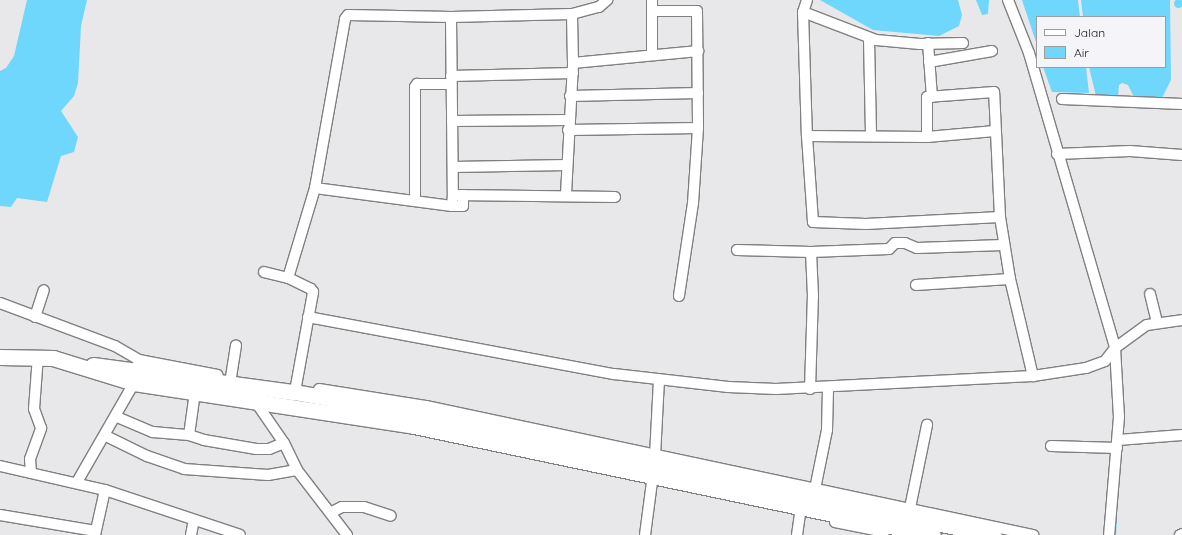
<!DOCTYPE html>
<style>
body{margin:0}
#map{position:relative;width:1182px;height:535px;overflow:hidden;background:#e8e8eb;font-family:Quicksand,sans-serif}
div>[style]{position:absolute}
.water>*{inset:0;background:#6fd6fc}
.round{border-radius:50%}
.stream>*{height:2.5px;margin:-1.25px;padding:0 1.25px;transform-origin:1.25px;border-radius:1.25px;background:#6fd6fc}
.roads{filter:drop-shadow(1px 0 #808083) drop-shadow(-1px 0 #808083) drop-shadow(0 1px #808083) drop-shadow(0 -1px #808083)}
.minor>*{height:10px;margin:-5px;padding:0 5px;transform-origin:5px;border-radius:5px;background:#fff}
.highway>*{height:15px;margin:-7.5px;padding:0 7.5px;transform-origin:7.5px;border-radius:7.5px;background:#fff}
span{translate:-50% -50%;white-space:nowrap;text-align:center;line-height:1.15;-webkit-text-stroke:3px #f5f5f9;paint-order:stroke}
.legend{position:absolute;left:1036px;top:16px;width:130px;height:52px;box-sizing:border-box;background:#f5f5f9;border:1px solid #9c9c9f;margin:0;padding:5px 7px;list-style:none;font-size:12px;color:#161617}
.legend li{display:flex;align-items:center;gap:8px;height:20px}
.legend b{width:20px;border:1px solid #9c9c9f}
</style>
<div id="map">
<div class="water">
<i class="round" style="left:1173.5px;top:-1.5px;width:9px;height:9px"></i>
<i style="clip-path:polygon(27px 0,87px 0,81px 26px,78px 83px,74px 96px,61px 111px,78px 137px,74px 152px,61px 156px,47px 202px,17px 198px,11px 207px,0 206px,0 71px,6px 68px,14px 56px)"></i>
<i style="clip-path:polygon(820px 0,958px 0,962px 15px,959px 26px,939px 36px,873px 30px)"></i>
<i style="clip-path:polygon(976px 0,989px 0,988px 14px,982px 15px)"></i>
<i style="clip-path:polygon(1022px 0,1078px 0,1080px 17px,1037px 17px,1037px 45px)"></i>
<i style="clip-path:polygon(1081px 0,1170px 0,1171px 80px,1162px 98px,1135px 99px,1128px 85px,1122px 83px,1119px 85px,1118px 97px,1096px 96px,1089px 67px,1165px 67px,1165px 17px,1083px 17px)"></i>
<i style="clip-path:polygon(1043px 67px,1086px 67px,1089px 93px,1052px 92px)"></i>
</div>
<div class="stream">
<i style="left:1114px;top:535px;width:13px;rotate:-86deg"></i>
</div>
<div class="roads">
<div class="minor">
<i style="left:652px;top:0;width:55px;rotate:90deg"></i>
<i style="left:807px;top:0;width:13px;rotate:108deg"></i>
<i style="left:803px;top:12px;width:124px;rotate:88.2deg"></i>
<i style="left:807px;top:136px;width:86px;rotate:86deg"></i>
<i style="left:813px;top:222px;width:53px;rotate:2.2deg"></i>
<i style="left:866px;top:224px;width:134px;rotate:-3deg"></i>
<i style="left:1000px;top:217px;width:125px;rotate:-92.7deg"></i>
<i style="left:994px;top:92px;width:67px;rotate:175.7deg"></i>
<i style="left:927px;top:97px;width:40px;rotate:90deg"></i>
<i style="left:1008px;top:0;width:57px;rotate:68.4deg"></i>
<i style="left:1029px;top:53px;width:307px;rotate:73.7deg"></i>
<i style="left:1115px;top:348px;width:69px;rotate:86.7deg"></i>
<i style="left:1119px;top:417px;width:118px;rotate:94.8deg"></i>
<i style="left:652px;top:11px;width:45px"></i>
<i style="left:697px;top:11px;width:117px;rotate:89.5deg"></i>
<i style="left:698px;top:128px;width:75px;rotate:93.8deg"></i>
<i style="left:693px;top:203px;width:94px;rotate:98.6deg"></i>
<i style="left:803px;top:12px;width:78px;rotate:21deg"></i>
<i style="left:876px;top:40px;width:44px;rotate:5.2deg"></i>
<i style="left:920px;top:44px;width:43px;rotate:-1.3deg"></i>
<i style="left:451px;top:17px;width:178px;rotate:89.4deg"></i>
<i style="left:453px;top:195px;width:162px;rotate:0.7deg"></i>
<i style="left:869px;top:39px;width:97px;rotate:88.8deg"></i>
<i style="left:928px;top:43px;width:54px;rotate:85.8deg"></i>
<i style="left:929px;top:62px;width:64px;rotate:-9.9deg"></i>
<i style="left:573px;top:63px;width:126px;rotate:-5.5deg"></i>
<i style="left:451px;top:76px;width:122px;rotate:-1.4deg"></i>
<i style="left:570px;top:96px;width:128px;rotate:-1.3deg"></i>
<i style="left:1062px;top:99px;width:120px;rotate:2.4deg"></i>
<i style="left:452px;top:121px;width:117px;rotate:-0.5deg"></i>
<i style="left:568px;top:130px;width:130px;rotate:-0.9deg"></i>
<i style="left:807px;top:136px;width:120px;rotate:0.5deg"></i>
<i style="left:927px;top:137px;width:68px;rotate:-5deg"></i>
<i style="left:1057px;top:154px;width:73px;rotate:-2.4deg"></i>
<i style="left:1130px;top:151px;width:52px;rotate:4.4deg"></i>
<i style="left:453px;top:167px;width:114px;rotate:-1deg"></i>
<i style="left:315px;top:188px;width:138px;rotate:7.5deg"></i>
<i style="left:452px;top:206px;width:11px;rotate:-85deg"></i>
<i style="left:566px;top:194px;width:131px;rotate:-86.9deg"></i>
<i style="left:573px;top:63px;width:49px;rotate:-91.2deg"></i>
<i style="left:415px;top:201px;width:114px;rotate:-90deg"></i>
<i style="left:415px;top:87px;width:4px;rotate:-56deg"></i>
<i style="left:417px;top:84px;width:34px"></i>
<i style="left:452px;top:206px;width:11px"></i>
<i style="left:463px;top:206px;width:11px;rotate:-90deg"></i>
<i style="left:1000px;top:217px;width:63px;rotate:80.8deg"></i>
<i style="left:1010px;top:279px;width:100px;rotate:76.7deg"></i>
<i style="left:737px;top:250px;width:74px;rotate:1.5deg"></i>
<i style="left:811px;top:252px;width:78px;rotate:-2.2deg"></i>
<i style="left:889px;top:249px;width:8px;rotate:-45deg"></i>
<i style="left:895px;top:243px;width:10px"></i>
<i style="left:905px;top:243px;width:13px;rotate:23deg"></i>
<i style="left:917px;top:248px;width:86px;rotate:-2deg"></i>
<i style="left:264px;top:272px;width:25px;rotate:14deg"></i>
<i style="left:916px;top:285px;width:94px;rotate:-3.7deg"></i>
<i style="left:1150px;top:294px;width:29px;rotate:76deg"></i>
<i style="left:0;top:303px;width:123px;rotate:20.5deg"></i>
<i style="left:115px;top:346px;width:28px;rotate:30deg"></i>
<i style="left:139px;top:360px;width:24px;rotate:102deg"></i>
<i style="left:134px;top:383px;width:114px;rotate:119.9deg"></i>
<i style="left:35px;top:317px;width:28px;rotate:-72deg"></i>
<i style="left:308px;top:317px;width:311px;rotate:10.6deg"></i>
<i style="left:614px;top:374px;width:115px;rotate:6.5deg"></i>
<i style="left:728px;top:387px;width:48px;rotate:2.4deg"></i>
<i style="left:776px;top:389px;width:257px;rotate:-2.9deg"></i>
<i style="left:1033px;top:376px;width:54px;rotate:-8.6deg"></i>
<i style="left:1086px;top:368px;width:20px;rotate:-20deg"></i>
<i style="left:1105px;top:361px;width:16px;rotate:-52deg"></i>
<i style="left:1115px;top:348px;width:39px;rotate:-36deg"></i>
<i style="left:1147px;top:325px;width:35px;rotate:-8deg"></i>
<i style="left:139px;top:360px;width:80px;rotate:10.8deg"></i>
<i style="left:231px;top:377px;width:32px;rotate:-81deg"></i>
<i style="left:296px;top:386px;width:96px;rotate:-79.7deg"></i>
<i style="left:313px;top:292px;width:4px;rotate:-124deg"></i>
<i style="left:311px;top:289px;width:25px;rotate:-154deg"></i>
<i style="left:288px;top:278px;width:94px;rotate:-73.3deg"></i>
<i style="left:315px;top:188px;width:172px;rotate:-79.9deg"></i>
<i style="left:345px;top:19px;width:5px;rotate:-53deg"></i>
<i style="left:348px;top:15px;width:103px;rotate:1.1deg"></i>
<i style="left:451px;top:17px;width:121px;rotate:-1.4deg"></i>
<i style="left:572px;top:14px;width:28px;rotate:-15deg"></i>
<i style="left:599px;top:7px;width:11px;rotate:-41deg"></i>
<i style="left:319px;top:389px;width:108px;rotate:9deg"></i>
<i style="left:426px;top:406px;width:621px;rotate:12deg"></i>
<i style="left:810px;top:389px;width:93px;rotate:-88.2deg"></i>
<i style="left:813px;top:296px;width:44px;rotate:-92.6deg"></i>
<i style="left:195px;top:392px;width:43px;rotate:97.9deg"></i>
<i style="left:189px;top:435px;width:16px;rotate:18deg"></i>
<i style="left:204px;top:440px;width:53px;rotate:9.8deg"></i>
<i style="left:256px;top:449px;width:13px"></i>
<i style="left:269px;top:449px;width:16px;rotate:-22deg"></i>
<i style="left:255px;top:401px;width:51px;rotate:55.4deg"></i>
<i style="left:284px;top:443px;width:30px;rotate:64deg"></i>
<i style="left:297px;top:470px;width:82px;rotate:52.4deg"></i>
<i style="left:117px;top:417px;width:39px;rotate:23deg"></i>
<i style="left:153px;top:432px;width:36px;rotate:5deg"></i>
<i style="left:106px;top:436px;width:46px;rotate:26deg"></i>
<i style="left:147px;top:456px;width:39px;rotate:19deg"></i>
<i style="left:184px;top:469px;width:84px;rotate:4.1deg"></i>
<i style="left:268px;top:475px;width:29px;rotate:-10deg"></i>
<i style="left:1118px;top:440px;width:64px;rotate:-4.5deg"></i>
<i style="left:1051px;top:446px;width:66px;rotate:1.7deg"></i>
<i style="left:655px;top:456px;width:76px;rotate:-87deg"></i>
<i style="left:0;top:466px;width:108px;rotate:12.9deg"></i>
<i style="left:105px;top:490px;width:142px;rotate:18.4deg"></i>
<i style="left:31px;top:473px;width:14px;rotate:-94deg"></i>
<i style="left:30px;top:459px;width:33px;rotate:-70deg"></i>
<i style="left:41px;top:428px;width:20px;rotate:-110deg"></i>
<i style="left:34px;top:409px;width:53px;rotate:-85.7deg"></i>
<i style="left:815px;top:489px;width:60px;rotate:-78.5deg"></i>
<i style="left:827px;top:430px;width:42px;rotate:-88.6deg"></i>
<i style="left:910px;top:508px;width:85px;rotate:-78.4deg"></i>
<i style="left:332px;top:512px;width:11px;rotate:-27deg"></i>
<i style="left:342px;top:507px;width:22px"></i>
<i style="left:364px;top:507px;width:28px;rotate:18deg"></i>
<i style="left:0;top:515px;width:97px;rotate:9.5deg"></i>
<i style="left:835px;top:522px;width:50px;rotate:11.5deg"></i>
<i style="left:95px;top:535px;width:46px;rotate:-77.5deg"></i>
<i style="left:191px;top:535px;width:15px;rotate:-79deg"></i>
<i style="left:645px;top:535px;width:53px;rotate:-82.5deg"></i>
<i style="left:797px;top:535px;width:21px;rotate:-82deg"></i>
<i style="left:1180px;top:535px;width:2px;rotate:-27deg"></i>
</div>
<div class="highway">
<i style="left:0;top:357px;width:53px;rotate:1.1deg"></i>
<i style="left:53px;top:358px;width:85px;rotate:17.2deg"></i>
<i style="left:134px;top:383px;width:283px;rotate:8.7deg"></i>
<i style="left:414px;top:426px;width:530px;rotate:11.86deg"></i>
<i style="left:93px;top:365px;width:203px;rotate:7.7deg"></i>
<i style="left:294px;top:392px;width:126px;rotate:10.1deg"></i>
<i style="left:418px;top:414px;width:588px;rotate:11.88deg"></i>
</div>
</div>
<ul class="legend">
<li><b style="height:5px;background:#fff"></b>Jalan</li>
<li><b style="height:11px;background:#6fd6fc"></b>Air</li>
</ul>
</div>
